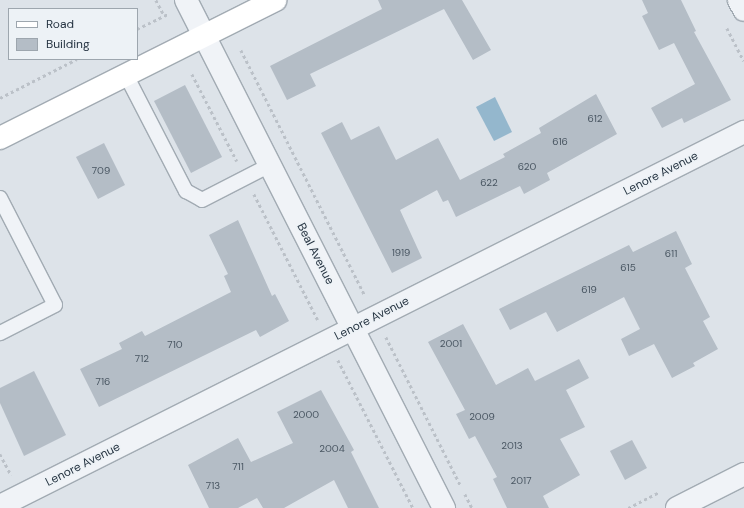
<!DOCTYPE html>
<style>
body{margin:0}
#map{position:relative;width:744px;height:508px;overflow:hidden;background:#dde3e9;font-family:"DM Sans",sans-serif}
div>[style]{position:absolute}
.water>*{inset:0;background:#94b7cd}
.building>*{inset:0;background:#b4bdc6}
.path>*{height:2.5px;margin-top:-1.25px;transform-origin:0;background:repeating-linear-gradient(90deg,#bbc1c8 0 3px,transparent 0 6px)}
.roads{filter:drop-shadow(1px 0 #a2abb3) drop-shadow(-1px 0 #a2abb3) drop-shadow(0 1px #a2abb3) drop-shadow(0 -1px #a2abb3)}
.lane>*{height:14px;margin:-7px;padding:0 7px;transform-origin:7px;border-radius:7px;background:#f0f3f7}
.street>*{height:22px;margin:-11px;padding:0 11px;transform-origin:11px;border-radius:11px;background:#f0f3f7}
.secondary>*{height:22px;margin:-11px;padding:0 11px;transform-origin:11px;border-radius:11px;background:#fff}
span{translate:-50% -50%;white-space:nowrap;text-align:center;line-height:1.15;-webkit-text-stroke:3px #edf2f6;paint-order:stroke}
.number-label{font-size:10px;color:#495662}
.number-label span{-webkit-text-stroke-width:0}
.street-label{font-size:12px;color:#253341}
.legend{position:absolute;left:8px;top:8px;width:130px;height:52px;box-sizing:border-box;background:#edf2f6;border:1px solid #9da6ae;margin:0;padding:5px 7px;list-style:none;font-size:12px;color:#253341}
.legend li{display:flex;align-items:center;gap:8px;height:20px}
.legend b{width:20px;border:1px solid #9da6ae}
</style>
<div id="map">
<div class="water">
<i style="clip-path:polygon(495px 97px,512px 132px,494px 141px,476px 107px)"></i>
</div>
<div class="building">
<i style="clip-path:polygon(378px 0,462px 0,491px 50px,473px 60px,444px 9px,310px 74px,316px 86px,287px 100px,270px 66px,382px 9px)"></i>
<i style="clip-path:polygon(642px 0,681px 0,696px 31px,694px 32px,731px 100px,684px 123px,682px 118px,662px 128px,651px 108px,695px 84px,674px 43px,659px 50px,642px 16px,648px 13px)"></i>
<i style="clip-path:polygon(185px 85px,222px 157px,191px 173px,154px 101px)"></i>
<i style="clip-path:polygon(596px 94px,617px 134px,547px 173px,550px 180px,524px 194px,520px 186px,456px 217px,448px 200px,443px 202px,437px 190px,400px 210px,422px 258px,392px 273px,321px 133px,342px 122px,351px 140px,379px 126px,396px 160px,438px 138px,460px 180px,505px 157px,503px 154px,541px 133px,539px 128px)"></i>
<i style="clip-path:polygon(104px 143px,125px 185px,98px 199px,76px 157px)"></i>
<i style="clip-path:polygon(238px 220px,272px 296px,275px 294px,289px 321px,260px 337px,256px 330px,99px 407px,80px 369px,122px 349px,119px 343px,142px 331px,145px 336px,231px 292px,224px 276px,228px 274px,209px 235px)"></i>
<i style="clip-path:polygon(676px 231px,692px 264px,685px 268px,710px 317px,703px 321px,718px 349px,693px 363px,695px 366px,672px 378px,654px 344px,629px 356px,621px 339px,640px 329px,624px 297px,557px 332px,546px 312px,510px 330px,499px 309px,629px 245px,633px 252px)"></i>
<i style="clip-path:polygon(463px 324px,496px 385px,528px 368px,535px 381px,579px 359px,589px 378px,566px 390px,585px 427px,560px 439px,580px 475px,543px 496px,549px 508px,507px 508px,493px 479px,497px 477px,475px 436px,469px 439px,456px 414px,465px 410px,428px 342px)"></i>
<i style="clip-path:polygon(34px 371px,66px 435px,24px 456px,0 403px,0 388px)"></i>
<i style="clip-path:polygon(321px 390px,354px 450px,351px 452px,379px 508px,348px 508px,334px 480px,284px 508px,263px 508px,257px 498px,238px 508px,209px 508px,188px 465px,238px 438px,251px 462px,293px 443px,277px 412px)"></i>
<i style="clip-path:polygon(632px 440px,647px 468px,625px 480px,610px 451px)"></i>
</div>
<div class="path">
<i style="left:156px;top:0;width:17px;rotate:62deg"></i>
<i style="left:727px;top:28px;width:37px;rotate:63deg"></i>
<i style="left:137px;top:29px;width:34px;rotate:-26deg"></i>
<i style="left:241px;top:50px;width:275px;rotate:63.2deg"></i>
<i style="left:192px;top:74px;width:98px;rotate:62.7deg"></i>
<i style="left:0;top:98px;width:86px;rotate:-26.9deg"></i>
<i style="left:254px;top:194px;width:141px;rotate:63.1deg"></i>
<i style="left:386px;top:337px;width:167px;rotate:63.3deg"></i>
<i style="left:338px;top:360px;width:166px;rotate:63.1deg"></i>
<i style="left:0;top:454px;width:24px;rotate:62deg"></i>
<i style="left:465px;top:494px;width:16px;rotate:63deg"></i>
<i style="left:628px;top:508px;width:34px;rotate:-27deg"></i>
</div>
<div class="roads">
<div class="lane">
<i style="left:126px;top:75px;width:131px;rotate:62.7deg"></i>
<i style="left:186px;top:191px;width:18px;rotate:29deg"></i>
<i style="left:202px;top:200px;width:76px;rotate:-27.2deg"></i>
<i style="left:0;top:198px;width:120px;rotate:62.8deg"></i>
<i style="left:55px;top:305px;width:62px;rotate:153deg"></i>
</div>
<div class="street">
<i style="left:186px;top:0;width:570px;rotate:63.08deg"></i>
<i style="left:739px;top:0;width:11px;rotate:63deg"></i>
<i style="left:0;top:506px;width:833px;rotate:-26.69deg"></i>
<i style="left:677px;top:508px;width:75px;rotate:-26.9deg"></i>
</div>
<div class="secondary">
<i style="left:0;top:138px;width:308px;rotate:-26.6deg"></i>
</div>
</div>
<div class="number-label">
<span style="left:595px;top:119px">612</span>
<span style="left:560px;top:142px">616</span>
<span style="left:527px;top:167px">620</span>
<span style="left:101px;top:171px">709</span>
<span style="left:489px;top:183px">622</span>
<span style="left:401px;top:253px">1919</span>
<span style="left:671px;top:254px">611</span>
<span style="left:628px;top:268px">615</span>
<span style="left:589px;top:290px">619</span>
<span style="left:451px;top:344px">2001</span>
<span style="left:175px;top:345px">710</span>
<span style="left:142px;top:359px">712</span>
<span style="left:103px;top:382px">716</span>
<span style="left:306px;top:415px">2000</span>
<span style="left:482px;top:417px">2009</span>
<span style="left:512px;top:446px">2013</span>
<span style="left:332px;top:449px">2004</span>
<span style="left:238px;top:467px">711</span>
<span style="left:521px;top:481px">2017</span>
<span style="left:213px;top:486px">713</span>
</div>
<div class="street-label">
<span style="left:661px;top:174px;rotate:-27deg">Lenore Avenue</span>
<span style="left:315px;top:254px;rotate:63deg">Beal Avenue</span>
<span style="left:372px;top:319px;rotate:-27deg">Lenore Avenue</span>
<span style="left:83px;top:465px;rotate:-27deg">Lenore Avenue</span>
</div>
<ul class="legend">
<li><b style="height:5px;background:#fff"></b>Road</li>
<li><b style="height:11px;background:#b4bdc6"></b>Building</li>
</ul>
</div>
